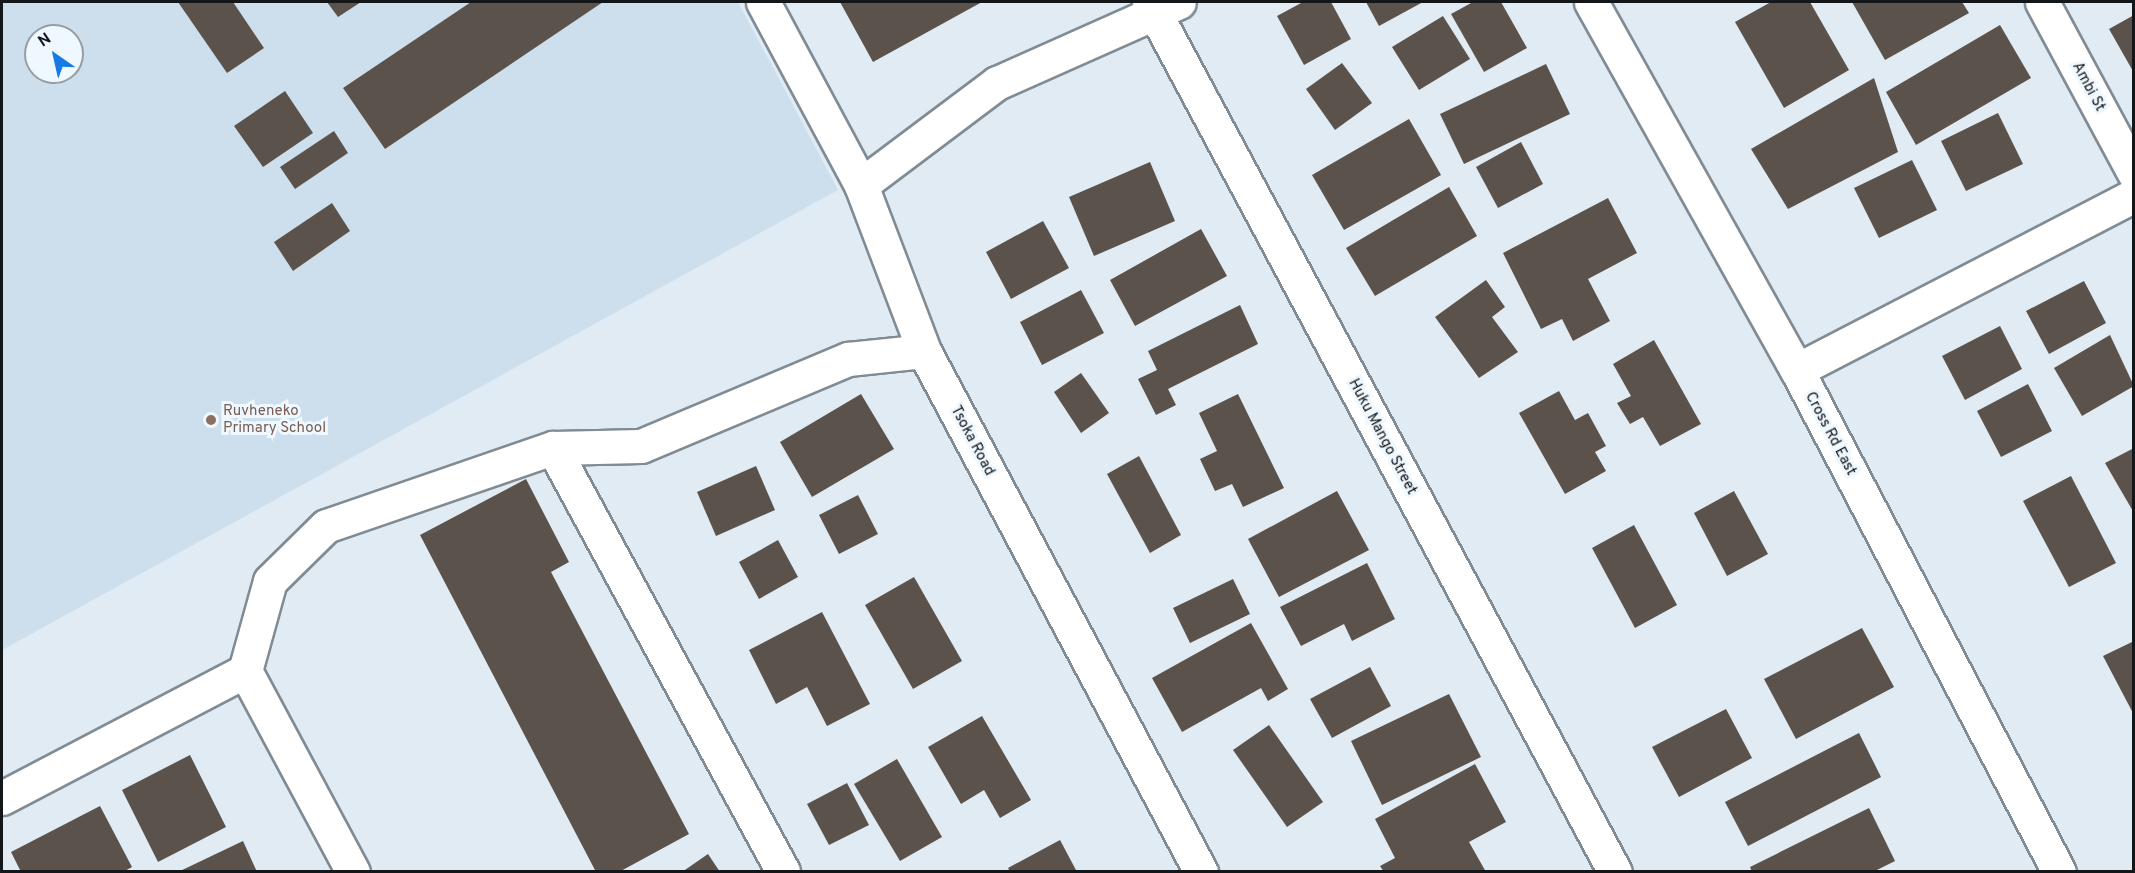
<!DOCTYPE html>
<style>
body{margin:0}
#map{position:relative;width:2135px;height:873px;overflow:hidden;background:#e0ebf4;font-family:Overpass,sans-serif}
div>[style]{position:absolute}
.built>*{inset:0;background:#cddfec}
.building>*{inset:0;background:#5b534b}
.roads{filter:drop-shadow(2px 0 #818b93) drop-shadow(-2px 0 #818b93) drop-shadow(0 2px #818b93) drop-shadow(0 -2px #818b93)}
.street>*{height:33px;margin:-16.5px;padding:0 16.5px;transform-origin:16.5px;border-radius:16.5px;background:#fff}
.dots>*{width:16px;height:16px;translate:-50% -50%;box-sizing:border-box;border:3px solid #eff8ff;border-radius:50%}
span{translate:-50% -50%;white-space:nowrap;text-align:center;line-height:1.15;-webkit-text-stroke:6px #eff8ff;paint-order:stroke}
.street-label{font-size:15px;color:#14171a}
.education-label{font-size:15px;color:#785e54}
.left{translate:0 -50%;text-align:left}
.frame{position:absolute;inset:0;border:3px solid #14171a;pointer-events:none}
.north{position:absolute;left:24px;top:24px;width:60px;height:60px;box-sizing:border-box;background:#eff8ff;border:2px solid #979ea3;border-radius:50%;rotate:326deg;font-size:16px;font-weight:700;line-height:24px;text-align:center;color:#14171a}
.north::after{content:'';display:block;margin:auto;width:21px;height:27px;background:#1779e2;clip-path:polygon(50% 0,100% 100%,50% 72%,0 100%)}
</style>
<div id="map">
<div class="built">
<i style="clip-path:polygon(evenodd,2px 2px,738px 2px,838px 190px,2px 650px,2px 2px,36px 36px,72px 36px,72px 72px,36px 72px,36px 36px)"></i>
</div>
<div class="building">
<i style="clip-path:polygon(178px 2px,233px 2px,264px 48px,227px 73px)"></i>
<i style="clip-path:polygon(327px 2px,361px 2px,338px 17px)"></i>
<i style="clip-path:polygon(471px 2px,603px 2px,385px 149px,343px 88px)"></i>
<i style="clip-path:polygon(840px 2px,982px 2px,873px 62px)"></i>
<i style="clip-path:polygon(1303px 2px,1331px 2px,1351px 39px,1304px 65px,1277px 16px)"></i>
<i style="clip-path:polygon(1366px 2px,1423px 2px,1379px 26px)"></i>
<i style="clip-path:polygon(1473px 2px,1501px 2px,1527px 48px,1484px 72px,1451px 14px)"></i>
<i style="clip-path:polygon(1771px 2px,1810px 2px,1849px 70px,1784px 108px,1735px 22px)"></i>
<i style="clip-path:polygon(1852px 2px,1962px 2px,1969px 13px,1885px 60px)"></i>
<i style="clip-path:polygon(2134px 15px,2134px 73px,2109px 29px)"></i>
<i style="clip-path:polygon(1443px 16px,1470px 59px,1419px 90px,1392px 47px)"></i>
<i style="clip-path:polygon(2000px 25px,2031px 78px,1916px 145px,1886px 92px)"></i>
<i style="clip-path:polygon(1342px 63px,1372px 103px,1335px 130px,1306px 89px)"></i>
<i style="clip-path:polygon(1546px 64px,1570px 114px,1464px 164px,1440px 114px)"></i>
<i style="clip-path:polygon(1874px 78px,1898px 152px,1788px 209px,1751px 149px)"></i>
<i style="clip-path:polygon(285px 91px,313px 133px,263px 167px,234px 126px)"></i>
<i style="clip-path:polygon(1998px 113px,2023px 164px,1966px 191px,1941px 141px)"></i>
<i style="clip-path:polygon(1409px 119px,1441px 175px,1344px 230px,1312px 175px)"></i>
<i style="clip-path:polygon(334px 131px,348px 153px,295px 189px,280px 167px)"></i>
<i style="clip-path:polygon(1521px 142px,1543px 184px,1498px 208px,1476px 167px)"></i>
<i style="clip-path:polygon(1912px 160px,1937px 210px,1879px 238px,1854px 188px)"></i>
<i style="clip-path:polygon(1150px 162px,1175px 221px,1094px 256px,1069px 197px)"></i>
<i style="clip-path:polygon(1449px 187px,1477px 236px,1375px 296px,1346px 248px)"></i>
<i style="clip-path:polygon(1608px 198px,1637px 253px,1588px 279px,1610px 321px,1573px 341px,1562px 319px,1541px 329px,1503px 253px)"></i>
<i style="clip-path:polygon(332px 203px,350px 231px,293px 271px,274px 242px)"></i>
<i style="clip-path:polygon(1043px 221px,1069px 268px,1011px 299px,986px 252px)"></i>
<i style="clip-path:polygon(1201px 229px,1227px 276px,1135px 326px,1110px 280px)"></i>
<i style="clip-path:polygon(1486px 280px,1505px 307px,1492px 317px,1518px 352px,1479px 378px,1435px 317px)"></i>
<i style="clip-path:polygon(2084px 281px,2106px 323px,2049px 354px,2026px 311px)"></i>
<i style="clip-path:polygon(1081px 290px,1104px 333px,1042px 365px,1020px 322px)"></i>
<i style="clip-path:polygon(1240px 305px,1258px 344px,1168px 389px,1176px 405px,1156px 415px,1138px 379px,1157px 370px,1148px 351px)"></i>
<i style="clip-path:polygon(2000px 326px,2022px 369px,1965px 400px,1942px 356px)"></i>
<i style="clip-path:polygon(2110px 335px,2134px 386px,2082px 416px,2054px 368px)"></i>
<i style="clip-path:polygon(1654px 340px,1701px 424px,1660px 446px,1643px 417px,1630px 424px,1617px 403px,1631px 396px,1613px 364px)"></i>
<i style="clip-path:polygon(1081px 373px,1109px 413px,1081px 433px,1054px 392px)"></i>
<i style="clip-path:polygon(2028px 384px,2052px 431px,2001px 457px,1977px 411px)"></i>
<i style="clip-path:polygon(1559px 391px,1575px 420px,1588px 413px,1606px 446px,1595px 452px,1606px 471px,1565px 494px,1519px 413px)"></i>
<i style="clip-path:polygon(861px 394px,894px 449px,812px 497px,780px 442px)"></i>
<i style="clip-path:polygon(1238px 394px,1284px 488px,1243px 507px,1232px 484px,1215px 491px,1200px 459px,1217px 451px,1199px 413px)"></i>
<i style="clip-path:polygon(2134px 448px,2134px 513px,2105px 463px)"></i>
<i style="clip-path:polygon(1139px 456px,1181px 535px,1150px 553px,1107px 474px)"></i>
<i style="clip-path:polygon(756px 466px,775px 510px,716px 536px,697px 492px)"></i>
<i style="clip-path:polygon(2071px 476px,2116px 563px,2069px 587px,2023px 501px)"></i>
<i style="clip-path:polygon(526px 479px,569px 562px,551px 572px,689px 834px,619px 872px,596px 872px,420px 535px)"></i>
<i style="clip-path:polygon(1337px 491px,1369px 550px,1279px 597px,1248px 539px)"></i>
<i style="clip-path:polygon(1734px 491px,1768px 554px,1727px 576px,1694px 513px)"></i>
<i style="clip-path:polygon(858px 495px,878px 534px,839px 554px,819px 515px)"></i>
<i style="clip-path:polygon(1634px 525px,1677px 605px,1635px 628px,1592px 548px)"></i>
<i style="clip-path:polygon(778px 540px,798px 577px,759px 599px,739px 562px)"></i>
<i style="clip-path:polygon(1367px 563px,1395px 619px,1352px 641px,1344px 624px,1301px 646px,1280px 607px)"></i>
<i style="clip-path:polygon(914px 577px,962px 661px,913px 689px,865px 605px)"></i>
<i style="clip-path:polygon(1233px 579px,1250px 614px,1190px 643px,1173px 608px)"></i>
<i style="clip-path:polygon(822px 612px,870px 704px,827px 726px,807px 687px,776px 704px,749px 650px)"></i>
<i style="clip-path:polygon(1251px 623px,1288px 689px,1268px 701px,1261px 688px,1182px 732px,1152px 678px)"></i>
<i style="clip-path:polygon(1862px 628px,1894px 687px,1796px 739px,1764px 679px)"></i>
<i style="clip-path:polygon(2134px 641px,2134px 715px,2103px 656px)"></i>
<i style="clip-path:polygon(1370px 667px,1391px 706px,1332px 738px,1310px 699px)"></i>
<i style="clip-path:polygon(1449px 694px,1481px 757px,1382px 805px,1351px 741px)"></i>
<i style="clip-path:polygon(1726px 709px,1752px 758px,1679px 797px,1652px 747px)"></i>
<i style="clip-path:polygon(982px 716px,1031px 800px,1000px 818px,984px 790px,961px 804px,928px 747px)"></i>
<i style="clip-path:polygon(1269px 725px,1323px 802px,1287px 827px,1233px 750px)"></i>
<i style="clip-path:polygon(1859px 733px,1881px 777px,1748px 846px,1725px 802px)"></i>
<i style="clip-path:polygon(190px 755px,226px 827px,158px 862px,122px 790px)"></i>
<i style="clip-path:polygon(897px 759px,942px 837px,900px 861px,854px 784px)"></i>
<i style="clip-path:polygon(1475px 764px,1506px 822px,1469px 842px,1486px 872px,1384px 872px,1380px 866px,1395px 858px,1375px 819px)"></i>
<i style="clip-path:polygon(847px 783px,869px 825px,829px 845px,807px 804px)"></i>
<i style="clip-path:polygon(100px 806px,132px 867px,123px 872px,21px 872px,11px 852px)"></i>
<i style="clip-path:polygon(1869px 808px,1895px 861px,1873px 872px,1752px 872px,1750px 867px)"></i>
<i style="clip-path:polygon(1060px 840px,1077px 872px,1010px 872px,1008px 868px)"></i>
<i style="clip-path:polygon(243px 841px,257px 872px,178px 872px)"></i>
<i style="clip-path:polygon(708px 854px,720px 872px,682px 872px)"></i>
</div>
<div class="roads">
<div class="street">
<i style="left:763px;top:2px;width:208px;rotate:61.8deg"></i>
<i style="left:861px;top:185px;width:178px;rotate:69.2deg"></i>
<i style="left:924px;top:351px;width:590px;rotate:62deg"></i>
<i style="left:1149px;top:2px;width:987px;rotate:61.83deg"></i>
<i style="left:1591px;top:2px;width:422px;rotate:60.8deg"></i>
<i style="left:1797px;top:370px;width:566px;rotate:62.44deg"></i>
<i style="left:2042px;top:2px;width:194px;rotate:61.7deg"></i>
<i style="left:861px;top:185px;width:170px;rotate:-36.9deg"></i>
<i style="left:997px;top:83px;width:199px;rotate:-24deg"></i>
<i style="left:1797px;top:370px;width:380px;rotate:-27.4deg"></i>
<i style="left:553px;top:448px;width:482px;rotate:61.5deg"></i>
<i style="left:2px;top:798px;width:274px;rotate:-27.6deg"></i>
<i style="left:353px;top:872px;width:228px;rotate:-118.2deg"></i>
<i style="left:245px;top:671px;width:93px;rotate:-74.5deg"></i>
<i style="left:270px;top:581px;width:78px;rotate:-44.5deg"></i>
<i style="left:326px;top:526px;width:240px;rotate:-19deg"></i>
<i style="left:553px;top:448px;width:88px;rotate:-1.3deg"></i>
<i style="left:641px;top:446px;width:225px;rotate:-22.8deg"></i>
<i style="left:848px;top:359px;width:76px;rotate:-6deg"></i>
</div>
</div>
<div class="dots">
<i style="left:211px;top:420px;background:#8d6e63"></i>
</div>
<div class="street-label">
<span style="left:2088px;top:87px;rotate:62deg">Ambi St</span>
<span style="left:1830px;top:434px;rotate:62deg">Cross Rd East</span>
<span style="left:1382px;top:437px;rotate:62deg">Huku Mango Street</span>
<span style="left:972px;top:441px;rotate:62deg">Tsoka Road</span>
</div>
<div class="education-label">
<span class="left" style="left:223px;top:420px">Ruvheneko<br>Primary School</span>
</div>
<div class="frame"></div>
<div class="north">N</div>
</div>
